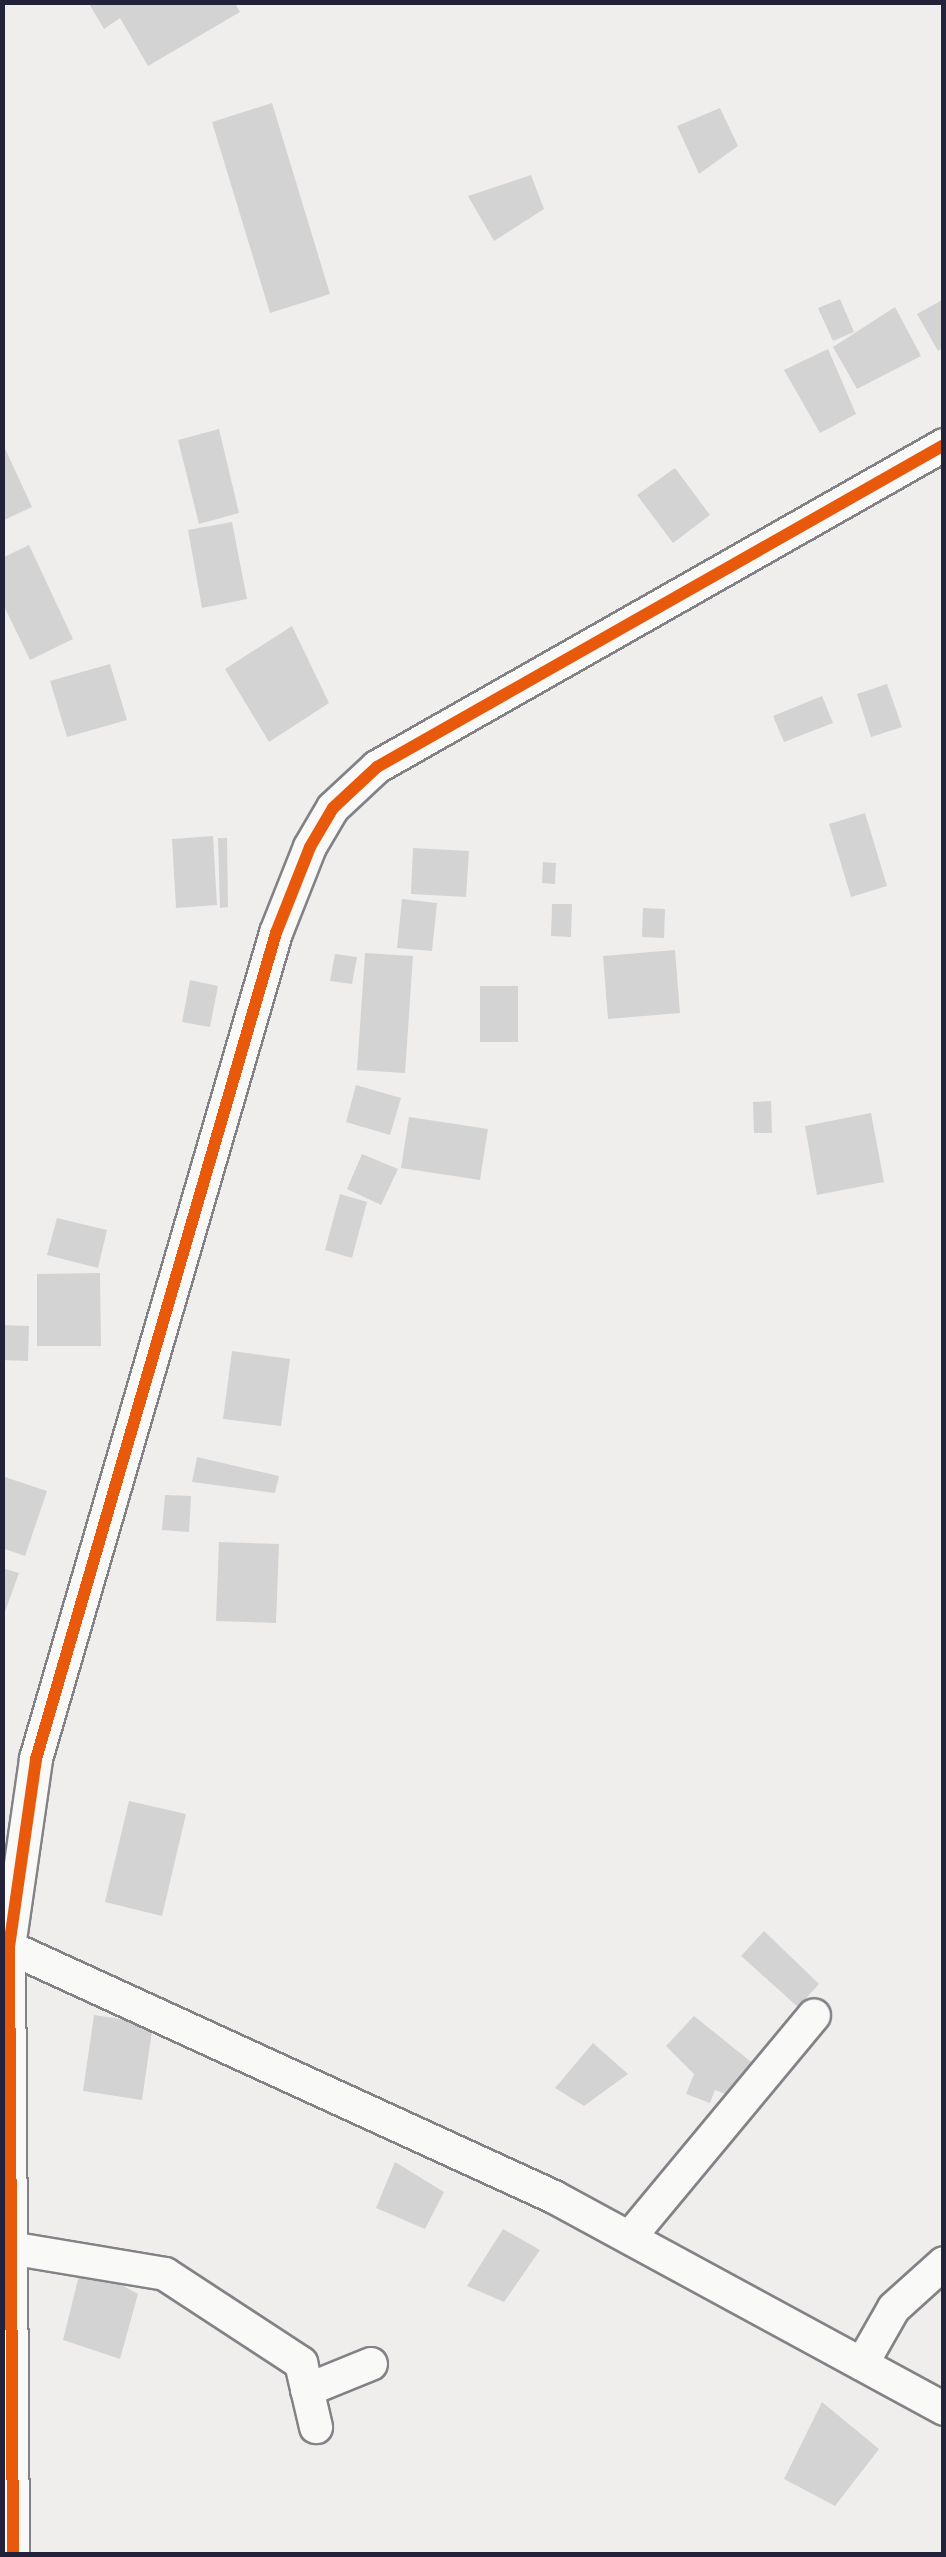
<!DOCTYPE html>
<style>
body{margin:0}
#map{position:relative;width:946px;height:2557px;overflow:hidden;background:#efeeed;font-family:Sriracha,sans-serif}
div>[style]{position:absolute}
.building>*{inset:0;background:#d4d3d4}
.roads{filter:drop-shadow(2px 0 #838287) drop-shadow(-2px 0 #838287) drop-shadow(0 2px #838287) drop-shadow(0 -2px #838287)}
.street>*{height:32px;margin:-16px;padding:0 16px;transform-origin:16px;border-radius:16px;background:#f9f9f7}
.cycleway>*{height:12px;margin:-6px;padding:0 6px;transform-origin:6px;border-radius:6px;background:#e8590c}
span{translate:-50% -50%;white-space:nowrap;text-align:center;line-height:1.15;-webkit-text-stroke:10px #fdfcf7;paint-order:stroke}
.frame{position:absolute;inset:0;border:5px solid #22223b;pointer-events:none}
</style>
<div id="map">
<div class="building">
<i style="clip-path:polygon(88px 2px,234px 2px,240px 12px,148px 66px,120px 18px,104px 29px)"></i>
<i style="clip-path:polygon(272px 103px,330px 294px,270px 313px,212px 122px)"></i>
<i style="clip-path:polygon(720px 108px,738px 146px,699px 174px,677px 126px)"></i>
<i style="clip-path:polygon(531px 175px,544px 209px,494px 241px,468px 196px)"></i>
<i style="clip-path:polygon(840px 299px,854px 332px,833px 341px,818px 308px)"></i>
<i style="clip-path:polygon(944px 299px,944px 348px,938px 351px,917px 314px)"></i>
<i style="clip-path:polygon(895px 307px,921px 356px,857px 389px,833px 347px)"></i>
<i style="clip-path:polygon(828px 349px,856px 414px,820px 433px,784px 370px)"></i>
<i style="clip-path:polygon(219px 429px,239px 513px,199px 524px,178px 440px)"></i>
<i style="clip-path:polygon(2px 442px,32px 507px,2px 521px)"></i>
<i style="clip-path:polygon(675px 468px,710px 515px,673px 543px,637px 495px)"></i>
<i style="clip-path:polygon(232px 522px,247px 599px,202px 608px,188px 530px)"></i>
<i style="clip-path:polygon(29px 545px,73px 639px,30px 660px,2px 602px,2px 558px)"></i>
<i style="clip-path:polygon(292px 626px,329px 703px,269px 742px,225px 669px)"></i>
<i style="clip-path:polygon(110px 664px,127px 720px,67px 737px,50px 681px)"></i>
<i style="clip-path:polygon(887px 684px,902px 727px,871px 737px,857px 694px)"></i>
<i style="clip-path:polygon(822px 696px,833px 723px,784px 742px,773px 716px)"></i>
<i style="clip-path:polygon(865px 813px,887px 886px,851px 897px,829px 824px)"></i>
<i style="clip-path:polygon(213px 836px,217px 905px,176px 908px,172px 839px)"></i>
<i style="clip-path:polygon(218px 838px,227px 838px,228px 907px,220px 908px)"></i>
<i style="clip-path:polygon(413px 848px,469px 851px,466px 897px,411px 894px)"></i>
<i style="clip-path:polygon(543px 862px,556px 863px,555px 884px,542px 883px)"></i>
<i style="clip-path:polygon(402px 899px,437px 903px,432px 951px,397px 948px)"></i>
<i style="clip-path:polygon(552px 904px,572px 904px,571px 937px,551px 936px)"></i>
<i style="clip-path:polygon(643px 908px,665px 909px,664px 938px,642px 937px)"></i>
<i style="clip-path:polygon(675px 950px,680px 1013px,608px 1019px,603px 956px)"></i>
<i style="clip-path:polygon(365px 953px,413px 956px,405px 1073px,357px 1070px)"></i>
<i style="clip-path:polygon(335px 954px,357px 957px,352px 984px,330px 981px)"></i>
<i style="clip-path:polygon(190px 980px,218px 986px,210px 1027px,182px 1022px)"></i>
<i style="clip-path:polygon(480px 986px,518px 986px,518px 1042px,480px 1042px)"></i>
<i style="clip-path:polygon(356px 1085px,401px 1098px,390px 1135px,346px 1122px)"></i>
<i style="clip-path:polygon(771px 1101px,772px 1133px,754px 1133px,753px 1102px)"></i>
<i style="clip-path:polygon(871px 1113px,884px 1182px,817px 1195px,805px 1126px)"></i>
<i style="clip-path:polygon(409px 1117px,488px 1129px,480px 1180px,401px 1168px)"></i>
<i style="clip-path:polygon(362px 1154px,398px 1169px,381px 1205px,347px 1189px)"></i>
<i style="clip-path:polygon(340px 1194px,367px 1202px,352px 1258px,325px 1250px)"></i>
<i style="clip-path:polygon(57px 1218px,107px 1230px,98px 1268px,47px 1255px)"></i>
<i style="clip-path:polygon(100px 1273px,101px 1346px,37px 1346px,37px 1274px)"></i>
<i style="clip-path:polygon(2px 1325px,29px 1326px,28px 1361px,2px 1360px)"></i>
<i style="clip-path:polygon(232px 1351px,290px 1359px,281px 1426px,223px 1419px)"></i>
<i style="clip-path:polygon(197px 1457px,279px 1476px,275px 1493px,192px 1482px)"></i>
<i style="clip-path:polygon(2px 1476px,47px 1491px,25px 1556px,2px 1548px)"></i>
<i style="clip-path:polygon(165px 1495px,191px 1496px,189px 1532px,162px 1530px)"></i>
<i style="clip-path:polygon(219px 1542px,279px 1544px,276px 1623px,216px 1621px)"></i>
<i style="clip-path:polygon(2px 1568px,19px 1573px,3px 1617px,2px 1617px)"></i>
<i style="clip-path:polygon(129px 1801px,186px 1814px,162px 1916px,105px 1902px)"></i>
<i style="clip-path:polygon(764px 1931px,819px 1984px,798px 2007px,741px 1956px)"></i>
<i style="clip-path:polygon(94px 2015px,153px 2024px,142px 2100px,83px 2091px)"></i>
<i style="clip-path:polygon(694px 2016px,760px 2069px,740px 2100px,715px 2090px,710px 2103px,686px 2094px,694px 2074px,666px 2046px)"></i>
<i style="clip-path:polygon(593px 2043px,628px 2074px,584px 2106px,555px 2088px)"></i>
<i style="clip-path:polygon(395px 2162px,444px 2192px,425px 2229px,376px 2208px)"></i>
<i style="clip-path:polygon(503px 2229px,540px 2250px,504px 2302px,467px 2286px)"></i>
<i style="clip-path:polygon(82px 2263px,138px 2294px,120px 2359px,63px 2340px)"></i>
<i style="clip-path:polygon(822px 2402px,879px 2449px,835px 2506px,784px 2479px)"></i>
</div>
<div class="roads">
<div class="street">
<i style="left:2px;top:1944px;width:607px;rotate:24.62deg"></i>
<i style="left:554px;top:2197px;width:444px;rotate:28.5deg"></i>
<i style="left:630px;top:2237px;width:288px;rotate:-50.3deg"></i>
<i style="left:10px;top:2248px;width:157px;rotate:9.5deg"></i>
<i style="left:165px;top:2274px;width:163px;rotate:33.2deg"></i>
<i style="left:301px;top:2363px;width:66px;rotate:76.8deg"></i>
<i style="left:862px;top:2364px;width:64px;rotate:-60.3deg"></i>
<i style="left:894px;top:2308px;width:67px;rotate:-42deg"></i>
<i style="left:307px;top:2390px;width:69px;rotate:-22.1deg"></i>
<i style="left:13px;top:2554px;width:607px;rotate:-90.38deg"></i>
<i style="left:9px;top:1947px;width:190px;rotate:-81.8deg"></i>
<i style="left:36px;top:1759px;width:860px;rotate:-73.8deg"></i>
<i style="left:276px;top:933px;width:92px;rotate:-68.4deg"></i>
<i style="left:310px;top:847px;width:45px;rotate:-59.5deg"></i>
<i style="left:333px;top:808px;width:60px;rotate:-43deg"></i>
<i style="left:377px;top:767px;width:652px;rotate:-29.59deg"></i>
</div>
</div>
<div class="cycleway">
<i style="left:13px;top:2554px;width:607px;rotate:-90.38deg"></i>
<i style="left:9px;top:1947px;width:190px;rotate:-81.8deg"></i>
<i style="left:36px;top:1759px;width:860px;rotate:-73.8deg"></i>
<i style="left:276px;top:933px;width:92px;rotate:-68.4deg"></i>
<i style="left:310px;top:847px;width:45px;rotate:-59.5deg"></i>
<i style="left:333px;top:808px;width:60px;rotate:-43deg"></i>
<i style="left:377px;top:767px;width:652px;rotate:-29.59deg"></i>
</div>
<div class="frame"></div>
</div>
